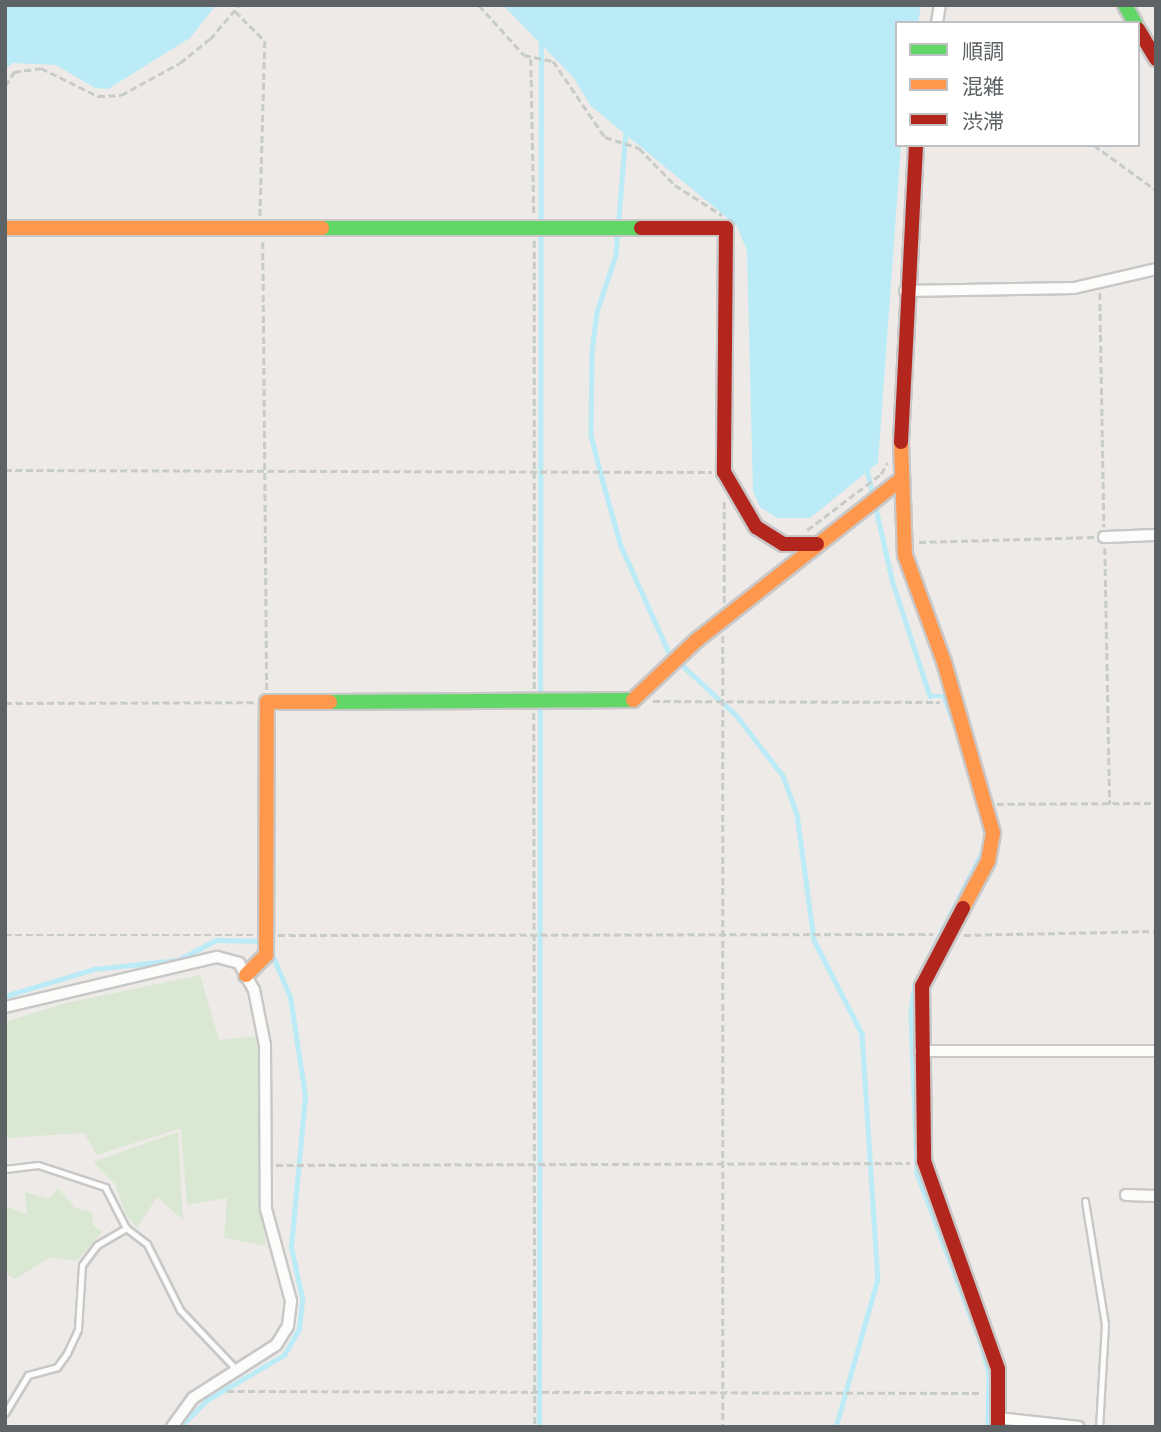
<!DOCTYPE html>
<meta charset="utf-8">
<style>
body{margin:0}
#map{position:relative;width:1161px;height:1432px;overflow:hidden;background:#edeae7;font-family:Commissioner,"Noto Sans JP",sans-serif}
div>[style]{position:absolute}
.green>*{inset:0;background:#dae8d3}
.water>*{inset:0;background:#bbebf6}
.stream>*{height:4.5px;margin:-2.25px;padding:0 2.25px;transform-origin:2.25px;border-radius:2.25px;background:#bbebf6}
.path>*{height:2.5px;margin-top:-1.25px;transform-origin:0;background:repeating-linear-gradient(90deg,#c8ccc9 0 7px,transparent 0 10.5px)}
.roads{filter:drop-shadow(2px 0 #c9c8c8) drop-shadow(-2px 0 #c9c8c8) drop-shadow(0 2px #c9c8c8) drop-shadow(0 -2px #c9c8c8)}
.lane>*{height:5px;margin:-2.5px;padding:0 2.5px;transform-origin:2.5px;border-radius:2.5px;background:#fcfcfb}
.street>*{height:10px;margin:-5px;padding:0 5px;transform-origin:5px;border-radius:5px;background:#fcfcfb}
.fast>*{height:14px;margin:-7px;padding:0 7px;transform-origin:7px;border-radius:7px;background:#63d668}
.slow>*{height:14px;margin:-7px;padding:0 7px;transform-origin:7px;border-radius:7px;background:#ff974d}
.jam>*{height:14px;margin:-7px;padding:0 7px;transform-origin:7px;border-radius:7px;background:#b3261e}
span{translate:-50% -50%;white-space:nowrap;text-align:center;line-height:1.15;-webkit-text-stroke:5px #fff;paint-order:stroke}
.frame{position:absolute;inset:0;border:7px solid #5d6265;pointer-events:none}
.legend{position:absolute;left:895px;top:21px;width:245px;height:126px;box-sizing:border-box;background:#fff;border:2px solid #bec0c1;margin:0;padding:9px 12px;list-style:none;font-size:21px;color:#5d6265}
.legend li{display:flex;align-items:center;gap:14px;height:35px}
.legend b{width:35px;border:2px solid #bec0c1}
</style>
<div id="map">
<div class="green">
<i style="clip-path:polygon(200px 975px,219px 1040px,258px 1036px,258px 1183px,266px 1246px,224px 1238px,227px 1198px,187px 1205px,181px 1128px,97px 1155px,84px 1133px,5px 1138px,5px 1022px,62px 1004px)"></i>
<i style="clip-path:polygon(178px 1132px,183px 1220px,157px 1197px,137px 1228px,126px 1215px,115px 1184px,93px 1162px)"></i>
<i style="clip-path:polygon(58px 1188px,75px 1208px,92px 1212px,93px 1225px,102px 1232px,77px 1261px,51px 1257px,15px 1279px,5px 1273px,5px 1206px,27px 1214px,25px 1192px,49px 1199px)"></i>
</div>
<div class="water">
<i style="clip-path:polygon(5px 5px,216px 5px,190px 38px,108px 89px,95px 88px,56px 65px,13px 63px,5px 69px)"></i>
<i style="clip-path:polygon(503px 5px,921px 5px,918px 23px,897px 23px,901px 145px,878px 463px,810px 518px,777px 518px,760px 507px,753px 491px,747px 251px,737px 226px,591px 106px,573px 77px)"></i>
</div>
<div class="stream">
<i style="left:626px;top:131px;width:124px;rotate:94.6deg"></i>
<i style="left:616px;top:255px;width:60px;rotate:108.4deg"></i>
<i style="left:597px;top:312px;width:40px;rotate:97.1deg"></i>
<i style="left:592px;top:352px;width:83px;rotate:90.7deg"></i>
<i style="left:591px;top:435px;width:49px;rotate:75.7deg"></i>
<i style="left:603px;top:482px;width:66px;rotate:74.3deg"></i>
<i style="left:621px;top:546px;width:117px;rotate:65.8deg"></i>
<i style="left:669px;top:653px;width:93px;rotate:42.8deg"></i>
<i style="left:737px;top:716px;width:76px;rotate:52.5deg"></i>
<i style="left:783px;top:776px;width:40px;rotate:69.8deg"></i>
<i style="left:797px;top:814px;width:127px;rotate:82.3deg"></i>
<i style="left:814px;top:940px;width:106px;rotate:62.9deg"></i>
<i style="left:862px;top:1034px;width:246px;rotate:86.3deg"></i>
<i style="left:878px;top:1279px;width:154px;rotate:105.8deg"></i>
<i style="left:867px;top:469px;width:117px;rotate:77.2deg"></i>
<i style="left:893px;top:583px;width:119px;rotate:71.9deg"></i>
<i style="left:930px;top:696px;width:14px"></i>
<i style="left:944px;top:696px;width:35px;rotate:70deg"></i>
<i style="left:984px;top:849px;width:152px;rotate:117.1deg"></i>
<i style="left:915px;top:984px;width:30px;rotate:98deg"></i>
<i style="left:911px;top:1014px;width:159px;rotate:87.8deg"></i>
<i style="left:917px;top:1173px;width:186px;rotate:69.5deg"></i>
<i style="left:982px;top:1347px;width:28px;rotate:75deg"></i>
<i style="left:989px;top:1374px;width:53px;rotate:91.1deg"></i>
<i style="left:5px;top:996px;width:93px;rotate:-16.9deg"></i>
<i style="left:94px;top:969px;width:84px;rotate:-6.1deg"></i>
<i style="left:178px;top:960px;width:43px;rotate:-27.8deg"></i>
<i style="left:216px;top:940px;width:46px;rotate:1.2deg"></i>
<i style="left:180px;top:1427px;width:38px;rotate:-45deg"></i>
<i style="left:207px;top:1400px;width:89px;rotate:-30.3deg"></i>
<i style="left:284px;top:1355px;width:30px;rotate:-60deg"></i>
<i style="left:299px;top:1329px;width:31px;rotate:-84deg"></i>
<i style="left:302px;top:1298px;width:52px;rotate:-102.2deg"></i>
<i style="left:291px;top:1247px;width:152px;rotate:-84.7deg"></i>
<i style="left:305px;top:1096px;width:100px;rotate:-98.6deg"></i>
<i style="left:290px;top:997px;width:51px;rotate:-113.1deg"></i>
<i style="left:539px;top:1427px;width:1385px;rotate:-89.92deg"></i>
</div>
<div class="path">
<i style="left:479px;top:5px;width:67px;rotate:48deg"></i>
<i style="left:524px;top:55px;width:30px;rotate:12deg"></i>
<i style="left:553px;top:61px;width:92px;rotate:55.6deg"></i>
<i style="left:605px;top:137px;width:36px;rotate:18deg"></i>
<i style="left:639px;top:148px;width:52px;rotate:45.8deg"></i>
<i style="left:675px;top:185px;width:56px;rotate:32.6deg"></i>
<i style="left:235px;top:11px;width:42px;rotate:45deg"></i>
<i style="left:265px;top:41px;width:175px;rotate:91.6deg"></i>
<i style="left:531px;top:59px;width:157px;rotate:88.9deg"></i>
<i style="left:5px;top:86px;width:17px;rotate:-57deg"></i>
<i style="left:14px;top:72px;width:27px;rotate:-8deg"></i>
<i style="left:41px;top:68px;width:64px;rotate:26.2deg"></i>
<i style="left:98px;top:96px;width:23px;rotate:-2deg"></i>
<i style="left:121px;top:95px;width:67px;rotate:-28.5deg"></i>
<i style="left:180px;top:63px;width:38px;rotate:-39deg"></i>
<i style="left:210px;top:39px;width:45px;rotate:-49.5deg"></i>
<i style="left:1094px;top:145px;width:77px;rotate:36deg"></i>
<i style="left:263px;top:242px;width:449px;rotate:89.5deg"></i>
<i style="left:1100px;top:293px;width:234px;rotate:89deg"></i>
<i style="left:5px;top:470px;width:707px;rotate:0.16deg"></i>
<i style="left:807px;top:530px;width:93px;rotate:-37.1deg"></i>
<i style="left:881px;top:474px;width:13px;rotate:-61deg"></i>
<i style="left:919px;top:542px;width:175px;rotate:-1.6deg"></i>
<i style="left:1105px;top:548px;width:256px;rotate:88.9deg"></i>
<i style="left:724px;top:603px;width:102px;rotate:-90deg"></i>
<i style="left:723px;top:636px;width:791px;rotate:90deg"></i>
<i style="left:534px;top:689px;width:449px;rotate:-90deg"></i>
<i style="left:653px;top:701px;width:287px;rotate:0.2deg"></i>
<i style="left:5px;top:703px;width:249px;rotate:-0.2deg"></i>
<i style="left:534px;top:713px;width:714px;rotate:89.92deg"></i>
<i style="left:997px;top:804px;width:159px;rotate:-0.4deg"></i>
<i style="left:5px;top:935px;width:249px"></i>
<i style="left:278px;top:935px;width:655px;rotate:-0.09deg"></i>
<i style="left:964px;top:935px;width:192px;rotate:-1.2deg"></i>
<i style="left:276px;top:1165px;width:634px;rotate:-0.18deg"></i>
<i style="left:227px;top:1391px;width:756px;rotate:0.15deg"></i>
</div>
<div class="roads">
<div class="lane">
<i style="left:5px;top:1169px;width:33px;rotate:-7deg"></i>
<i style="left:38px;top:1165px;width:71px;rotate:18.2deg"></i>
<i style="left:105px;top:1187px;width:46px;rotate:62.9deg"></i>
<i style="left:126px;top:1228px;width:26px;rotate:37deg"></i>
<i style="left:147px;top:1244px;width:74px;rotate:63.4deg"></i>
<i style="left:180px;top:1310px;width:83px;rotate:46.5deg"></i>
<i style="left:1085px;top:1201px;width:125px;rotate:80.8deg"></i>
<i style="left:1105px;top:1324px;width:103px;rotate:93.3deg"></i>
<i style="left:5px;top:1413px;width:44px;rotate:-58.8deg"></i>
<i style="left:28px;top:1375px;width:30px;rotate:-15deg"></i>
<i style="left:57px;top:1367px;width:17px;rotate:-54deg"></i>
<i style="left:67px;top:1353px;width:26px;rotate:-65deg"></i>
<i style="left:78px;top:1329px;width:64px;rotate:-86.4deg"></i>
<i style="left:82px;top:1265px;width:25px;rotate:-53deg"></i>
<i style="left:97px;top:1245px;width:34px;rotate:-30deg"></i>
</div>
<div class="street">
<i style="left:937px;top:23px;width:18px;rotate:-81deg"></i>
<i style="left:905px;top:291px;width:169px;rotate:-1deg"></i>
<i style="left:1074px;top:288px;width:84px;rotate:-13deg"></i>
<i style="left:1104px;top:537px;width:52px;rotate:-2.2deg"></i>
<i style="left:5px;top:1007px;width:218px;rotate:-13.3deg"></i>
<i style="left:217px;top:957px;width:23px;rotate:15deg"></i>
<i style="left:239px;top:963px;width:31px;rotate:61deg"></i>
<i style="left:254px;top:990px;width:56px;rotate:78.7deg"></i>
<i style="left:265px;top:1045px;width:164px;rotate:89.7deg"></i>
<i style="left:266px;top:1209px;width:95px;rotate:74.8deg"></i>
<i style="left:291px;top:1301px;width:25px;rotate:97deg"></i>
<i style="left:288px;top:1326px;width:22px;rotate:122deg"></i>
<i style="left:276px;top:1345px;width:98px;rotate:147.4deg"></i>
<i style="left:193px;top:1398px;width:36px;rotate:126deg"></i>
<i style="left:920px;top:1051px;width:236px"></i>
<i style="left:1126px;top:1195px;width:30px;rotate:2deg"></i>
<i style="left:998px;top:1418px;width:81px;rotate:6.3deg"></i>
</div>
<div class="fast">
<i style="left:1125px;top:5px;width:21px;rotate:61deg"></i>
<i style="left:322px;top:228px;width:319px"></i>
<i style="left:330px;top:702px;width:303px;rotate:-0.4deg"></i>
</div>
<div class="slow">
<i style="left:5px;top:228px;width:317px"></i>
<i style="left:901px;top:442px;width:113px;rotate:88deg"></i>
<i style="left:905px;top:555px;width:114px;rotate:70deg"></i>
<i style="left:944px;top:662px;width:178px;rotate:74deg"></i>
<i style="left:993px;top:833px;width:28px;rotate:100deg"></i>
<i style="left:988px;top:861px;width:53px;rotate:118deg"></i>
<i style="left:633px;top:700px;width:88px;rotate:-43.2deg"></i>
<i style="left:697px;top:640px;width:258px;rotate:-38.2deg"></i>
<i style="left:246px;top:975px;width:28px;rotate:-45deg"></i>
<i style="left:266px;top:955px;width:253px;rotate:-89.8deg"></i>
<i style="left:267px;top:702px;width:63px"></i>
</div>
<div class="jam">
<i style="left:1138px;top:29px;width:35px;rotate:59deg"></i>
<i style="left:641px;top:228px;width:85px"></i>
<i style="left:726px;top:228px;width:244px;rotate:90.5deg"></i>
<i style="left:724px;top:472px;width:64px;rotate:59.8deg"></i>
<i style="left:756px;top:527px;width:32px;rotate:32deg"></i>
<i style="left:783px;top:544px;width:34px"></i>
<i style="left:901px;top:442px;width:297px;rotate:-87.1deg"></i>
<i style="left:963px;top:908px;width:88px;rotate:117.7deg"></i>
<i style="left:922px;top:986px;width:175px;rotate:89.3deg"></i>
<i style="left:924px;top:1161px;width:221px;rotate:70.4deg"></i>
<i style="left:998px;top:1369px;width:58px;rotate:90deg"></i>
</div>
</div>
<div class="frame"></div>
<ul class="legend">
<li><b style="height:9px;background:#63d668"></b>順調</li>
<li><b style="height:9px;background:#ff974d"></b>混雑</li>
<li><b style="height:9px;background:#b3261e"></b>渋滞</li>
</ul>
</div>
